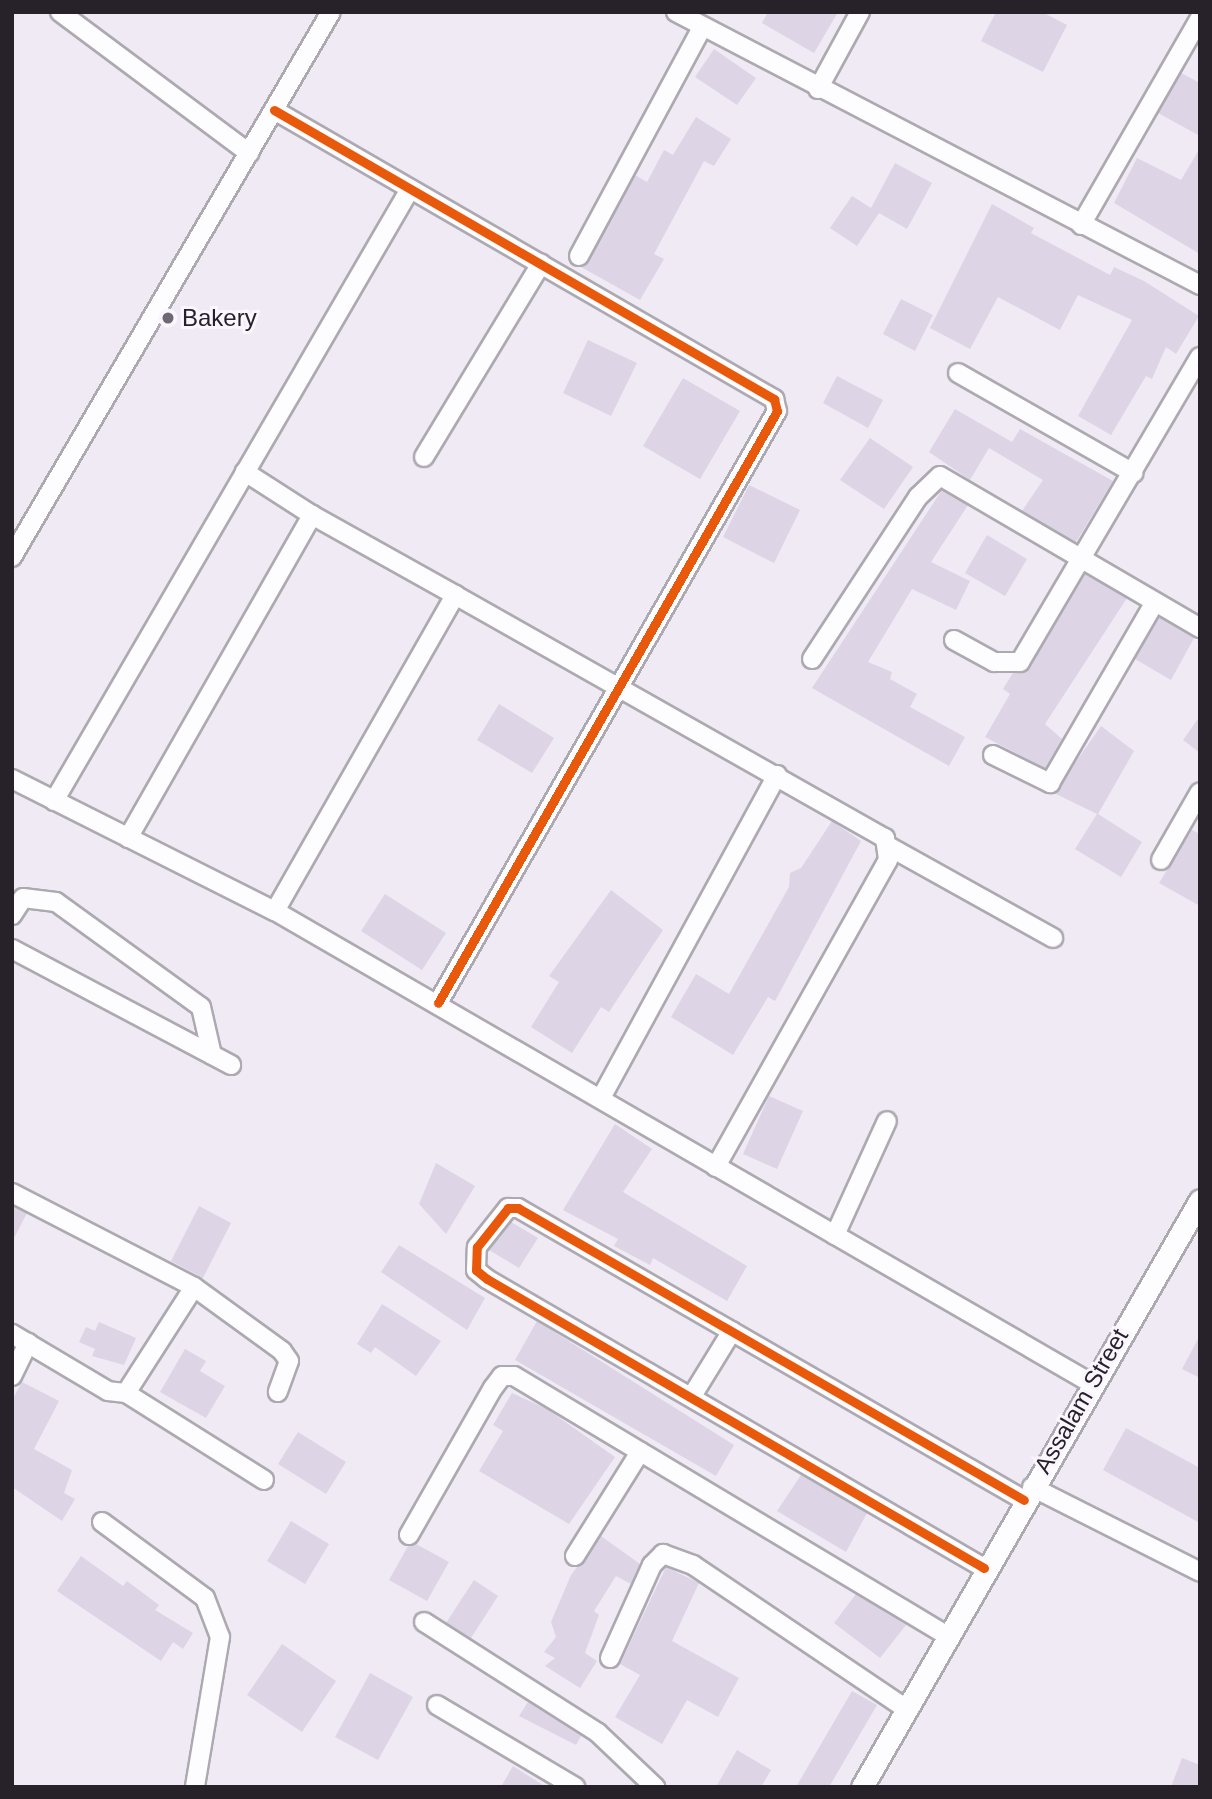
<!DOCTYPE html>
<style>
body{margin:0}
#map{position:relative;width:1212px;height:1799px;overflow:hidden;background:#f0eaf5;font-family:Arial,sans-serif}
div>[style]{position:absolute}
.building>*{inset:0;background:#ddd4e5}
.roads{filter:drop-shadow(2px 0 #ada9b1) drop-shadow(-2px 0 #ada9b1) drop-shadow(0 2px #ada9b1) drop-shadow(0 -2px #ada9b1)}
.minor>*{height:18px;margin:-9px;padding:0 9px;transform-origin:9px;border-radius:9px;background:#fdfcfe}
.major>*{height:21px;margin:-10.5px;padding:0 10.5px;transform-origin:10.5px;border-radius:10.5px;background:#fdfcfe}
.cycleway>*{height:9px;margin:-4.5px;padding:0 4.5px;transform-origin:4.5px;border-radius:4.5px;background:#e8590c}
.dots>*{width:19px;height:19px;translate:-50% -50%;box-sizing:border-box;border:4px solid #faf5fe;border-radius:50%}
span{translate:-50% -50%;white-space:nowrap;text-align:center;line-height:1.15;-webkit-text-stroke:6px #faf5fe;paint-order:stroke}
.poi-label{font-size:24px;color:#27222a}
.left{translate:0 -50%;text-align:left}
.street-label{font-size:24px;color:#27222a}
.frame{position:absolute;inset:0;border:14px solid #27222a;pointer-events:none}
</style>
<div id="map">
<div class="building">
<i style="clip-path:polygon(768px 12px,838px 12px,814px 53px,762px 23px)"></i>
<i style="clip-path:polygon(996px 12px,1042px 12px,1067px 25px,1043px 72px,981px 41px)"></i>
<i style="clip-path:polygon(714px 49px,756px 78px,737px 105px,695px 77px)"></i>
<i style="clip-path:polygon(1181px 73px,1200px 83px,1200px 136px,1158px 113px)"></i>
<i style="clip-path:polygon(696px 117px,731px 139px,714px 166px,704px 161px,654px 254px,664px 259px,640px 300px,581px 267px,635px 175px,647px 182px,664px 150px,673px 155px)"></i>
<i style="clip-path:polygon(1200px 148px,1200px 254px,1114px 203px,1137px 158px,1181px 180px)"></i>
<i style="clip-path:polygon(895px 163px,932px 183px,907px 229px,879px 213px,857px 246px,830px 228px,852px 196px,871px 208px)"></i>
<i style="clip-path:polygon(992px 204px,1034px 228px,1031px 233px,1110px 275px,1114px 267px,1144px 281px,1199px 316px,1176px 354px,1166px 347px,1152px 379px,1146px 376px,1111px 435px,1078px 416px,1132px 320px,1078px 295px,1060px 330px,998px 297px,970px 349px,930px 328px)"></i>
<i style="clip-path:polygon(901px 299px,933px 315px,915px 351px,883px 334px)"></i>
<i style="clip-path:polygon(588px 340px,637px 363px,611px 416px,563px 393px)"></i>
<i style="clip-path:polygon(837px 376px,883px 400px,868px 428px,823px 403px)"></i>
<i style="clip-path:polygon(683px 378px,740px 411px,700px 479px,643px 446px)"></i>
<i style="clip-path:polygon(955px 409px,1012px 442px,1020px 429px,1113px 481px,1076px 542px,1022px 511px,1043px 480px,989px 448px,970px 480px,929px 452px)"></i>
<i style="clip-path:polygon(870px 438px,913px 467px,884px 509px,840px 480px)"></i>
<i style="clip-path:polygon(749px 485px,800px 510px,774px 563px,723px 537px)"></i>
<i style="clip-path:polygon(942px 490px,968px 505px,931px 562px,970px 581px,956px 610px,912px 589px,868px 662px,892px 672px,890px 679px,917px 694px,910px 707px,965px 737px,949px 766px,812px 688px)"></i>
<i style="clip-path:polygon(987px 535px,1027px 559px,1005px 596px,965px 573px)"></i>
<i style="clip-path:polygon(1085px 574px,1127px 598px,1045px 724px,1062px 739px,1045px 768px,985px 737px,1010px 694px,1003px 689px,1013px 673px,1030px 668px)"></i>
<i style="clip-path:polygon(1159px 617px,1194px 638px,1171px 680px,1135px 659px)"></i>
<i style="clip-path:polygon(499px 704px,554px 738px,532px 773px,477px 740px)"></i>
<i style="clip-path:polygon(1200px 716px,1200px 753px,1183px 740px)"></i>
<i style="clip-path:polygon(1101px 726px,1134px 751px,1098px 814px,1142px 842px,1121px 877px,1075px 849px,1097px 814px,1054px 793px)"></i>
<i style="clip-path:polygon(832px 821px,861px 841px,775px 1001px,768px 997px,733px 1055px,671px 1017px,696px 974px,729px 994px,789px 887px,790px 873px,801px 868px)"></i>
<i style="clip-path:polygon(1192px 830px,1200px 834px,1200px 906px,1159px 883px)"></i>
<i style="clip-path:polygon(611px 890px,663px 930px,609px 1012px,601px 1007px,572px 1053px,531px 1027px,559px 982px,549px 976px)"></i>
<i style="clip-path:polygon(385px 894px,446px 933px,422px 970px,361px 931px)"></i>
<i style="clip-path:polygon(769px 1096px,803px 1111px,777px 1169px,743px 1154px)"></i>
<i style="clip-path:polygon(615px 1124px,652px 1149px,623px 1192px,747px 1266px,727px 1301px,653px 1258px,650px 1265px,614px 1246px,618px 1239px,563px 1210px)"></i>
<i style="clip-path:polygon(436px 1163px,475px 1186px,446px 1234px,419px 1204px)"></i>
<i style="clip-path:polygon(12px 1206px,27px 1213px,12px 1242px)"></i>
<i style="clip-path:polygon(199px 1206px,231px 1223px,203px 1278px,171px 1261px)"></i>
<i style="clip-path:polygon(511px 1222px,538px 1238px,519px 1268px,489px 1250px)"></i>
<i style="clip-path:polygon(399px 1245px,485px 1298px,467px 1330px,381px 1272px)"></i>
<i style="clip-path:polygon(382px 1304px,441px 1341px,416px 1376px,375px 1347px,371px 1353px,357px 1344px)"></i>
<i style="clip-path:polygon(537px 1321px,734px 1445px,716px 1476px,515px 1360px)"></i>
<i style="clip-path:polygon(99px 1322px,136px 1338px,124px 1365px,92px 1356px,95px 1349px,79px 1342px,86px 1327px,95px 1331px)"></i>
<i style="clip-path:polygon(1200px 1335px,1200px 1378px,1182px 1369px)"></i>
<i style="clip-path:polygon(185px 1349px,206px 1361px,200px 1371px,225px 1386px,206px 1418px,160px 1392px)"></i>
<i style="clip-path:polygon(22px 1382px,59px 1401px,34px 1449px,72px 1470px,64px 1493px,75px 1499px,62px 1521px,12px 1487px,12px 1400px)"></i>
<i style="clip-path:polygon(512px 1393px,547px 1409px,615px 1457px,569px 1524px,479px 1471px,503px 1431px,493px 1425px)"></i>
<i style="clip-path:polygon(1126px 1428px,1200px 1468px,1200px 1523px,1103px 1470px)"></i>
<i style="clip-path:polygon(298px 1432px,346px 1462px,326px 1494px,278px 1464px)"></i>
<i style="clip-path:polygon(801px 1475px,867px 1513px,846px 1552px,777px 1511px)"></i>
<i style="clip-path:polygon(291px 1521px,329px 1544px,305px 1584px,267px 1561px)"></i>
<i style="clip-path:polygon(601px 1536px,640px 1564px,631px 1584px,616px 1576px,594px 1611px,599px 1615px,585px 1653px,597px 1661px,580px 1688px,545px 1666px,555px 1658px,544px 1652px,556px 1637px,551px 1622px,571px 1575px)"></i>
<i style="clip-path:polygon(416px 1544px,449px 1562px,427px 1601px,389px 1580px,408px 1546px)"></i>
<i style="clip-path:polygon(81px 1556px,123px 1586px,127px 1581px,159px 1605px,155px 1610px,193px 1633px,183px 1649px,173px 1642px,161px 1661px,57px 1591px)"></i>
<i style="clip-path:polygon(666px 1567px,699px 1583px,672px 1641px,739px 1678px,718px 1717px,687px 1700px,662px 1744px,615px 1717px,640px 1675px,620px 1664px)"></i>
<i style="clip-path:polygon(474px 1580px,498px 1596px,471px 1638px,446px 1623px)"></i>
<i style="clip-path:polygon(856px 1594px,906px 1625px,880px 1658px,834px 1623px)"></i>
<i style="clip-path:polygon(282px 1644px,336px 1681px,302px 1732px,247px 1695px)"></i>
<i style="clip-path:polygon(370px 1673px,413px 1697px,378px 1760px,335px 1737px)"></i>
<i style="clip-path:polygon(852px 1691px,877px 1705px,829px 1787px,796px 1787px)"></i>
<i style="clip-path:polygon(528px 1702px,581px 1736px,576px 1745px,519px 1716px)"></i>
<i style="clip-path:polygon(737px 1750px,771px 1770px,761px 1787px,716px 1787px)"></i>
<i style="clip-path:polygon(1182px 1758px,1200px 1765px,1200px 1787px,1171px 1787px)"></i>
<i style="clip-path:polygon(513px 1766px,546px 1787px,501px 1787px)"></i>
</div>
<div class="roads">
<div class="minor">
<i style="left:60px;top:12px;width:236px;rotate:36.7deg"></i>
<i style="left:676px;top:12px;width:591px;rotate:27.52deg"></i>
<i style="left:818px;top:89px;width:88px;rotate:-61.4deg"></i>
<i style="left:274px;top:110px;width:578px;rotate:30.03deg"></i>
<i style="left:774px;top:399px;width:12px;rotate:76deg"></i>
<i style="left:777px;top:411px;width:682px;rotate:119.8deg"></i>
<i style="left:1081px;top:225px;width:239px;rotate:-60.1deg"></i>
<i style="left:579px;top:256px;width:259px;rotate:-61.7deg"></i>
<i style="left:958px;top:373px;width:202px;rotate:29.7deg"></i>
<i style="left:424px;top:457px;width:226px;rotate:-58.8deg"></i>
<i style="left:312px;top:515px;width:164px;rotate:29.2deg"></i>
<i style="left:12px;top:557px;width:631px;rotate:-59.66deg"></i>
<i style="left:954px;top:640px;width:46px;rotate:28.8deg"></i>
<i style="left:994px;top:662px;width:26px"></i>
<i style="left:1020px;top:662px;width:354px;rotate:-59.5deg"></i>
<i style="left:812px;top:659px;width:194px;rotate:-56.8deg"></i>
<i style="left:918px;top:497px;width:30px;rotate:-44deg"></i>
<i style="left:940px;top:476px;width:301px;rotate:30.3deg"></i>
<i style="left:993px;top:755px;width:64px;rotate:26.2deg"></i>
<i style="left:1050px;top:783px;width:209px;rotate:-59.9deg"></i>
<i style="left:12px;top:779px;width:294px;rotate:26.7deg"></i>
<i style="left:275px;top:911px;width:943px;rotate:30.05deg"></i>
<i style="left:54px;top:801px;width:708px;rotate:-59.81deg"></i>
<i style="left:128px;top:838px;width:372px;rotate:-60.3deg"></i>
<i style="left:312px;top:515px;width:80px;rotate:-147.3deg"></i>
<i style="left:888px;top:846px;width:189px;rotate:29.1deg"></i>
<i style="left:1161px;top:860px;width:78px;rotate:-60.2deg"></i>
<i style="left:275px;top:911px;width:364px;rotate:-60.3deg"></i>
<i style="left:455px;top:595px;width:494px;rotate:29.5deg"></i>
<i style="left:885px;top:838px;width:22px;rotate:82deg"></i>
<i style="left:888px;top:860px;width:352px;rotate:119.3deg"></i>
<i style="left:12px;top:915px;width:20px;rotate:-57deg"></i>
<i style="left:23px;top:898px;width:33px;rotate:7deg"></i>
<i style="left:56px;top:902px;width:179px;rotate:35.9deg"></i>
<i style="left:201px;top:1007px;width:49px;rotate:77.1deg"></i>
<i style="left:12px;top:949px;width:248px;rotate:27.9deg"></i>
<i style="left:601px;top:1098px;width:368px;rotate:-61.4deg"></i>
<i style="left:12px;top:1193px;width:205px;rotate:27.3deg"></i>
<i style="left:194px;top:1287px;width:126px;rotate:122.7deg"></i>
<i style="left:126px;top:1393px;width:18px;rotate:-174deg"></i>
<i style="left:108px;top:1391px;width:112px;rotate:-149.3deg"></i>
<i style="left:835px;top:1235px;width:125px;rotate:-65.5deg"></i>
<i style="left:194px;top:1287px;width:109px;rotate:36deg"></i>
<i style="left:282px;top:1351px;width:12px;rotate:55deg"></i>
<i style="left:289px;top:1361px;width:33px;rotate:110deg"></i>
<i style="left:12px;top:1376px;width:37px;rotate:-64deg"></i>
<i style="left:126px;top:1393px;width:163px;rotate:32.2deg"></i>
<i style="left:692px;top:1396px;width:76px;rotate:-58.4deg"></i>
<i style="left:1032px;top:1487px;width:188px;rotate:26.8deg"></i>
<i style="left:102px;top:1522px;width:128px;rotate:36.4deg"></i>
<i style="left:205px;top:1598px;width:42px;rotate:69deg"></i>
<i style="left:220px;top:1637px;width:152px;rotate:99.5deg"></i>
<i style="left:409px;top:1535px;width:169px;rotate:-60.3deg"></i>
<i style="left:493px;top:1388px;width:15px;rotate:-53deg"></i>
<i style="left:502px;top:1376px;width:12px"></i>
<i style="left:514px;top:1376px;width:504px;rotate:30.94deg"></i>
<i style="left:575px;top:1556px;width:123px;rotate:-58deg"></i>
<i style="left:984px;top:1568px;width:575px;rotate:-149.82deg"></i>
<i style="left:487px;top:1279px;width:14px;rotate:-141deg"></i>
<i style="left:476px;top:1270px;width:23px;rotate:-88deg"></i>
<i style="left:477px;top:1247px;width:50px;rotate:-51.5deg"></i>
<i style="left:508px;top:1208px;width:10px"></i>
<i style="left:518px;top:1208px;width:584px;rotate:29.99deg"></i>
<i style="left:424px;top:1622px;width:206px;rotate:32.5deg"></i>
<i style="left:598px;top:1733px;width:79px;rotate:43.5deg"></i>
<i style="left:610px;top:1658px;width:102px;rotate:-65.7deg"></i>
<i style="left:652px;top:1565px;width:16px;rotate:-45deg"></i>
<i style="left:663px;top:1554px;width:32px;rotate:20deg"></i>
<i style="left:693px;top:1565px;width:256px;rotate:34deg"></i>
<i style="left:437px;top:1705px;width:161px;rotate:30.7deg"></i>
</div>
<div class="major">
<i style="left:862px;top:1787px;width:677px;rotate:-60.07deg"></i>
</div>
</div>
<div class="cycleway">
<i style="left:274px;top:110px;width:578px;rotate:30.03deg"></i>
<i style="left:774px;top:399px;width:12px;rotate:76deg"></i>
<i style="left:777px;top:411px;width:682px;rotate:119.8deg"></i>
<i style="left:984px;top:1568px;width:575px;rotate:-149.82deg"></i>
<i style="left:487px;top:1279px;width:14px;rotate:-141deg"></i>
<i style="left:476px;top:1270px;width:23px;rotate:-88deg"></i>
<i style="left:477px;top:1247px;width:50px;rotate:-51.5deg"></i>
<i style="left:508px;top:1208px;width:10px"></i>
<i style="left:518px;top:1208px;width:584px;rotate:29.99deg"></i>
</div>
<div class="dots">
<i style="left:168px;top:318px;background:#6d6871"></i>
</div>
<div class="poi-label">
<span class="left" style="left:182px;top:318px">Bakery</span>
</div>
<div class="street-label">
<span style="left:1081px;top:1401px;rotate:-60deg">Assalam Street</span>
</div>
<div class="frame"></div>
</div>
